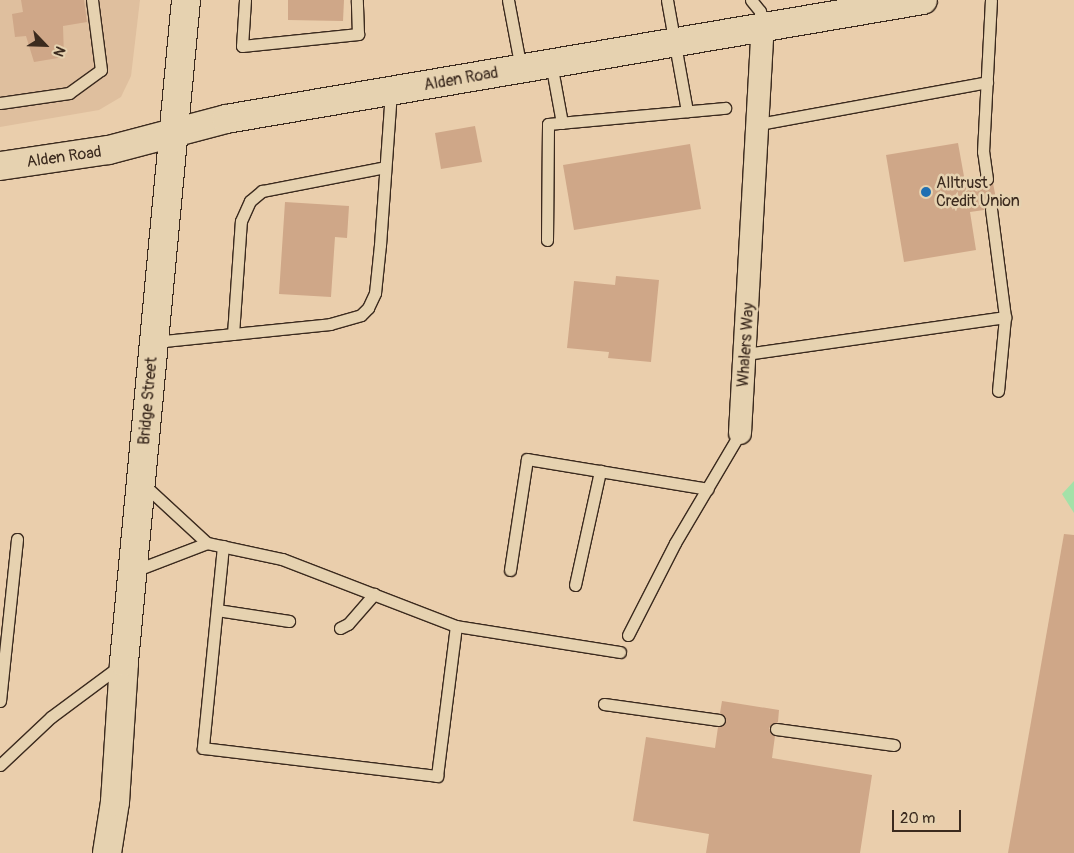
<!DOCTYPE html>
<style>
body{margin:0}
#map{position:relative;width:1074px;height:853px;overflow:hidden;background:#eaceac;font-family:Pangolin,sans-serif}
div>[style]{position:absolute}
.built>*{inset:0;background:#dfbf9e}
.green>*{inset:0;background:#a4e1a8}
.building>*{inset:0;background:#cfa788}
.roads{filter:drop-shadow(1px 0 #3b2a1e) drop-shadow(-1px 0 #3b2a1e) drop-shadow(0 1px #3b2a1e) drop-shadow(0 -1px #3b2a1e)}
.lane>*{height:11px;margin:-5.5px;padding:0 5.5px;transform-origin:5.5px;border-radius:5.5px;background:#e6d2b0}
.street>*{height:22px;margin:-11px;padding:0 11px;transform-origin:11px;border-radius:11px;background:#e6d2b0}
.secondary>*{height:28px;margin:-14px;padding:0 14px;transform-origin:14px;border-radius:14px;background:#e6d2b0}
.dots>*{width:14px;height:14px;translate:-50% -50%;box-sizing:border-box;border:2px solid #e6d2b0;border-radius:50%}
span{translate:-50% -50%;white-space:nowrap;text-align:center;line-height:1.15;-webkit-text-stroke:5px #e6d2b0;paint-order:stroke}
.street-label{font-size:16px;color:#3b2a1e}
.poi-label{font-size:16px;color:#3b2a1e}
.left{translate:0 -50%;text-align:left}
.north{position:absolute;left:20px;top:20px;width:50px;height:50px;-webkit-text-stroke:4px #e6d2b0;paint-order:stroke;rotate:114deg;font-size:14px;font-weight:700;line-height:20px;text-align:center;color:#3b2a1e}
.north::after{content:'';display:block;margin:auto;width:18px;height:22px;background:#3b2a1e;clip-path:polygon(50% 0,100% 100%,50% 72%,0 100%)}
.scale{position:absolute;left:892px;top:810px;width:69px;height:22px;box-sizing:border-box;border:2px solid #3b2a1e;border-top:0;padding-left:6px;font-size:15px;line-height:18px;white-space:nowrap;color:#3b2a1e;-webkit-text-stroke:4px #e6d2b0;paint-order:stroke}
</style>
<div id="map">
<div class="built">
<i style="clip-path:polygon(0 0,140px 0,131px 76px,121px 97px,99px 110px,0 127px)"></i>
</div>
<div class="green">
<i style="clip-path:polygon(1074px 481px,1074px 513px,1062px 494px)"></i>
</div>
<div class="building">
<i style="clip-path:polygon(21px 0,84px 0,87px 22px,63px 26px,64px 57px,34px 62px,26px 36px,15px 37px,12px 14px,23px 12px)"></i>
<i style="clip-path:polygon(288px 0,344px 0,343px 21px,288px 20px)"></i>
<i style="clip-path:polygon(475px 126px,482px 162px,441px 169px,435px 133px)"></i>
<i style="clip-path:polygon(958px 143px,965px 182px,980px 180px,988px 186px,993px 183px,997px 204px,990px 202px,984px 210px,970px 212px,976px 250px,904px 262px,886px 155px)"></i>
<i style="clip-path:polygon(690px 144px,701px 209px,574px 230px,563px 165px)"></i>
<i style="clip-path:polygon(285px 202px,349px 206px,347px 238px,335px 237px,331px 297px,279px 294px)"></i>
<i style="clip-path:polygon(616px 276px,659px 280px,651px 362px,608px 358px,609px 352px,567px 348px,574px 281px,615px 285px)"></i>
<i style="clip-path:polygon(1064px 534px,1074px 535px,1074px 853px,1008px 853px)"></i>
<i style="clip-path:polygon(722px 701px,779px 710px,778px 722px,769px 728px,775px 736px,772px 758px,872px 775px,860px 853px,706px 853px,709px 834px,633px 821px,646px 737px,715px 748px,718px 727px,726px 722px,720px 713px)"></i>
</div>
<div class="roads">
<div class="lane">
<i style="left:245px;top:0;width:46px;rotate:93.7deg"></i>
<i style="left:242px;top:46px;width:117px;rotate:-5.9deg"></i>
<i style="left:358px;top:34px;width:34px;rotate:-92deg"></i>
<i style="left:508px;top:0;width:70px;rotate:79.3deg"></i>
<i style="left:667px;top:0;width:113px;rotate:79.8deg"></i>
<i style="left:751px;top:0;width:14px;rotate:51deg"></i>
<i style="left:760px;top:11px;width:15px;rotate:79deg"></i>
<i style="left:551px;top:63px;width:61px;rotate:79.6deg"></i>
<i style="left:0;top:103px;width:70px;rotate:-8.2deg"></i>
<i style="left:69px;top:93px;width:39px;rotate:-36deg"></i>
<i style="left:101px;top:70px;width:71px;rotate:-97.3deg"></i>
<i style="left:759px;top:124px;width:232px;rotate:-10.4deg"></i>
<i style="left:987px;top:179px;width:27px;rotate:-98deg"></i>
<i style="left:983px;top:152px;width:152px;rotate:-87deg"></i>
<i style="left:991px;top:209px;width:109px;rotate:82.6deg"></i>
<i style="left:1005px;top:317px;width:74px;rotate:95.4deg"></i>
<i style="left:547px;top:240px;width:116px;rotate:-89.5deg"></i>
<i style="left:548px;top:124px;width:178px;rotate:-5.2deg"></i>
<i style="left:233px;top:334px;width:113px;rotate:-86deg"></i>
<i style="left:241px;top:221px;width:22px;rotate:-66deg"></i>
<i style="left:250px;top:201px;width:16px;rotate:-40deg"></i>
<i style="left:262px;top:191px;width:125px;rotate:-11deg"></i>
<i style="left:154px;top:342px;width:177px;rotate:-5.8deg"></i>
<i style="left:330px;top:324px;width:32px;rotate:-16deg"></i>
<i style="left:361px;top:315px;width:10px;rotate:-45deg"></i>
<i style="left:368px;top:308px;width:17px;rotate:-65deg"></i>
<i style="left:375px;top:293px;width:48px;rotate:-84.1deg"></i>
<i style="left:380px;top:245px;width:154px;rotate:-85.9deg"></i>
<i style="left:746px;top:354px;width:262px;rotate:-8.1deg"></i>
<i style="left:207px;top:543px;width:77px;rotate:12deg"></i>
<i style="left:282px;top:559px;width:186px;rotate:21.1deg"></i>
<i style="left:456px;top:626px;width:166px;rotate:9deg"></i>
<i style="left:223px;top:546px;width:203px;rotate:95.7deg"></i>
<i style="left:203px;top:748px;width:236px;rotate:6.8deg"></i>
<i style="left:437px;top:776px;width:151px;rotate:-82.8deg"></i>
<i style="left:510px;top:570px;width:112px;rotate:-81.3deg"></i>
<i style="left:527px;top:459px;width:183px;rotate:9.4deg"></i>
<i style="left:134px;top:571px;width:78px;rotate:-21deg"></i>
<i style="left:207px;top:543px;width:87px;rotate:-137.3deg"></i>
<i style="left:575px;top:585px;width:117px;rotate:-77.6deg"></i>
<i style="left:217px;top:610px;width:73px;rotate:8.7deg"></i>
<i style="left:340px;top:628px;width:9px;rotate:-27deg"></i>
<i style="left:348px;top:624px;width:40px;rotate:-49deg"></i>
<i style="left:628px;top:635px;width:103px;rotate:-62.9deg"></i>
<i style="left:675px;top:543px;width:128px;rotate:-59.4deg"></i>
<i style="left:0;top:701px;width:163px;rotate:-84deg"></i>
<i style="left:604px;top:704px;width:116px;rotate:7.9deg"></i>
<i style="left:776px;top:729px;width:119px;rotate:7.7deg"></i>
<i style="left:0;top:765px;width:70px;rotate:-43.3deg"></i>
<i style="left:51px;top:717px;width:87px;rotate:-36.6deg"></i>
</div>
<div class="street">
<i style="left:740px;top:433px;width:408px;rotate:-86.8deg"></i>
</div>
<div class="secondary">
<i style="left:0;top:166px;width:110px;rotate:-8.4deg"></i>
<i style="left:109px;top:150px;width:121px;rotate:-14.8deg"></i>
<i style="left:226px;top:119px;width:707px;rotate:-9.69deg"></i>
<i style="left:107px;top:853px;width:52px;rotate:-81.1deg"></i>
<i style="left:115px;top:802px;width:140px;rotate:-86.3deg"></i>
<i style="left:124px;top:662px;width:665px;rotate:-84.65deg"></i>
</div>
</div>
<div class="dots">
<i style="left:926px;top:192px;background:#1f6fb2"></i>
</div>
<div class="street-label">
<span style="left:461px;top:79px;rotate:-10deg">Alden Road</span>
<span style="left:64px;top:157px;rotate:-8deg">Alden Road</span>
<span style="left:746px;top:345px;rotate:-86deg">Whalers Way</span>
<span style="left:148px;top:401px;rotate:-85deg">Bridge Street</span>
</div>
<div class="poi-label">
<span class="left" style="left:936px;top:192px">Alltrust<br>Credit Union</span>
</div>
<div class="north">N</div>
<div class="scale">20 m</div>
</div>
